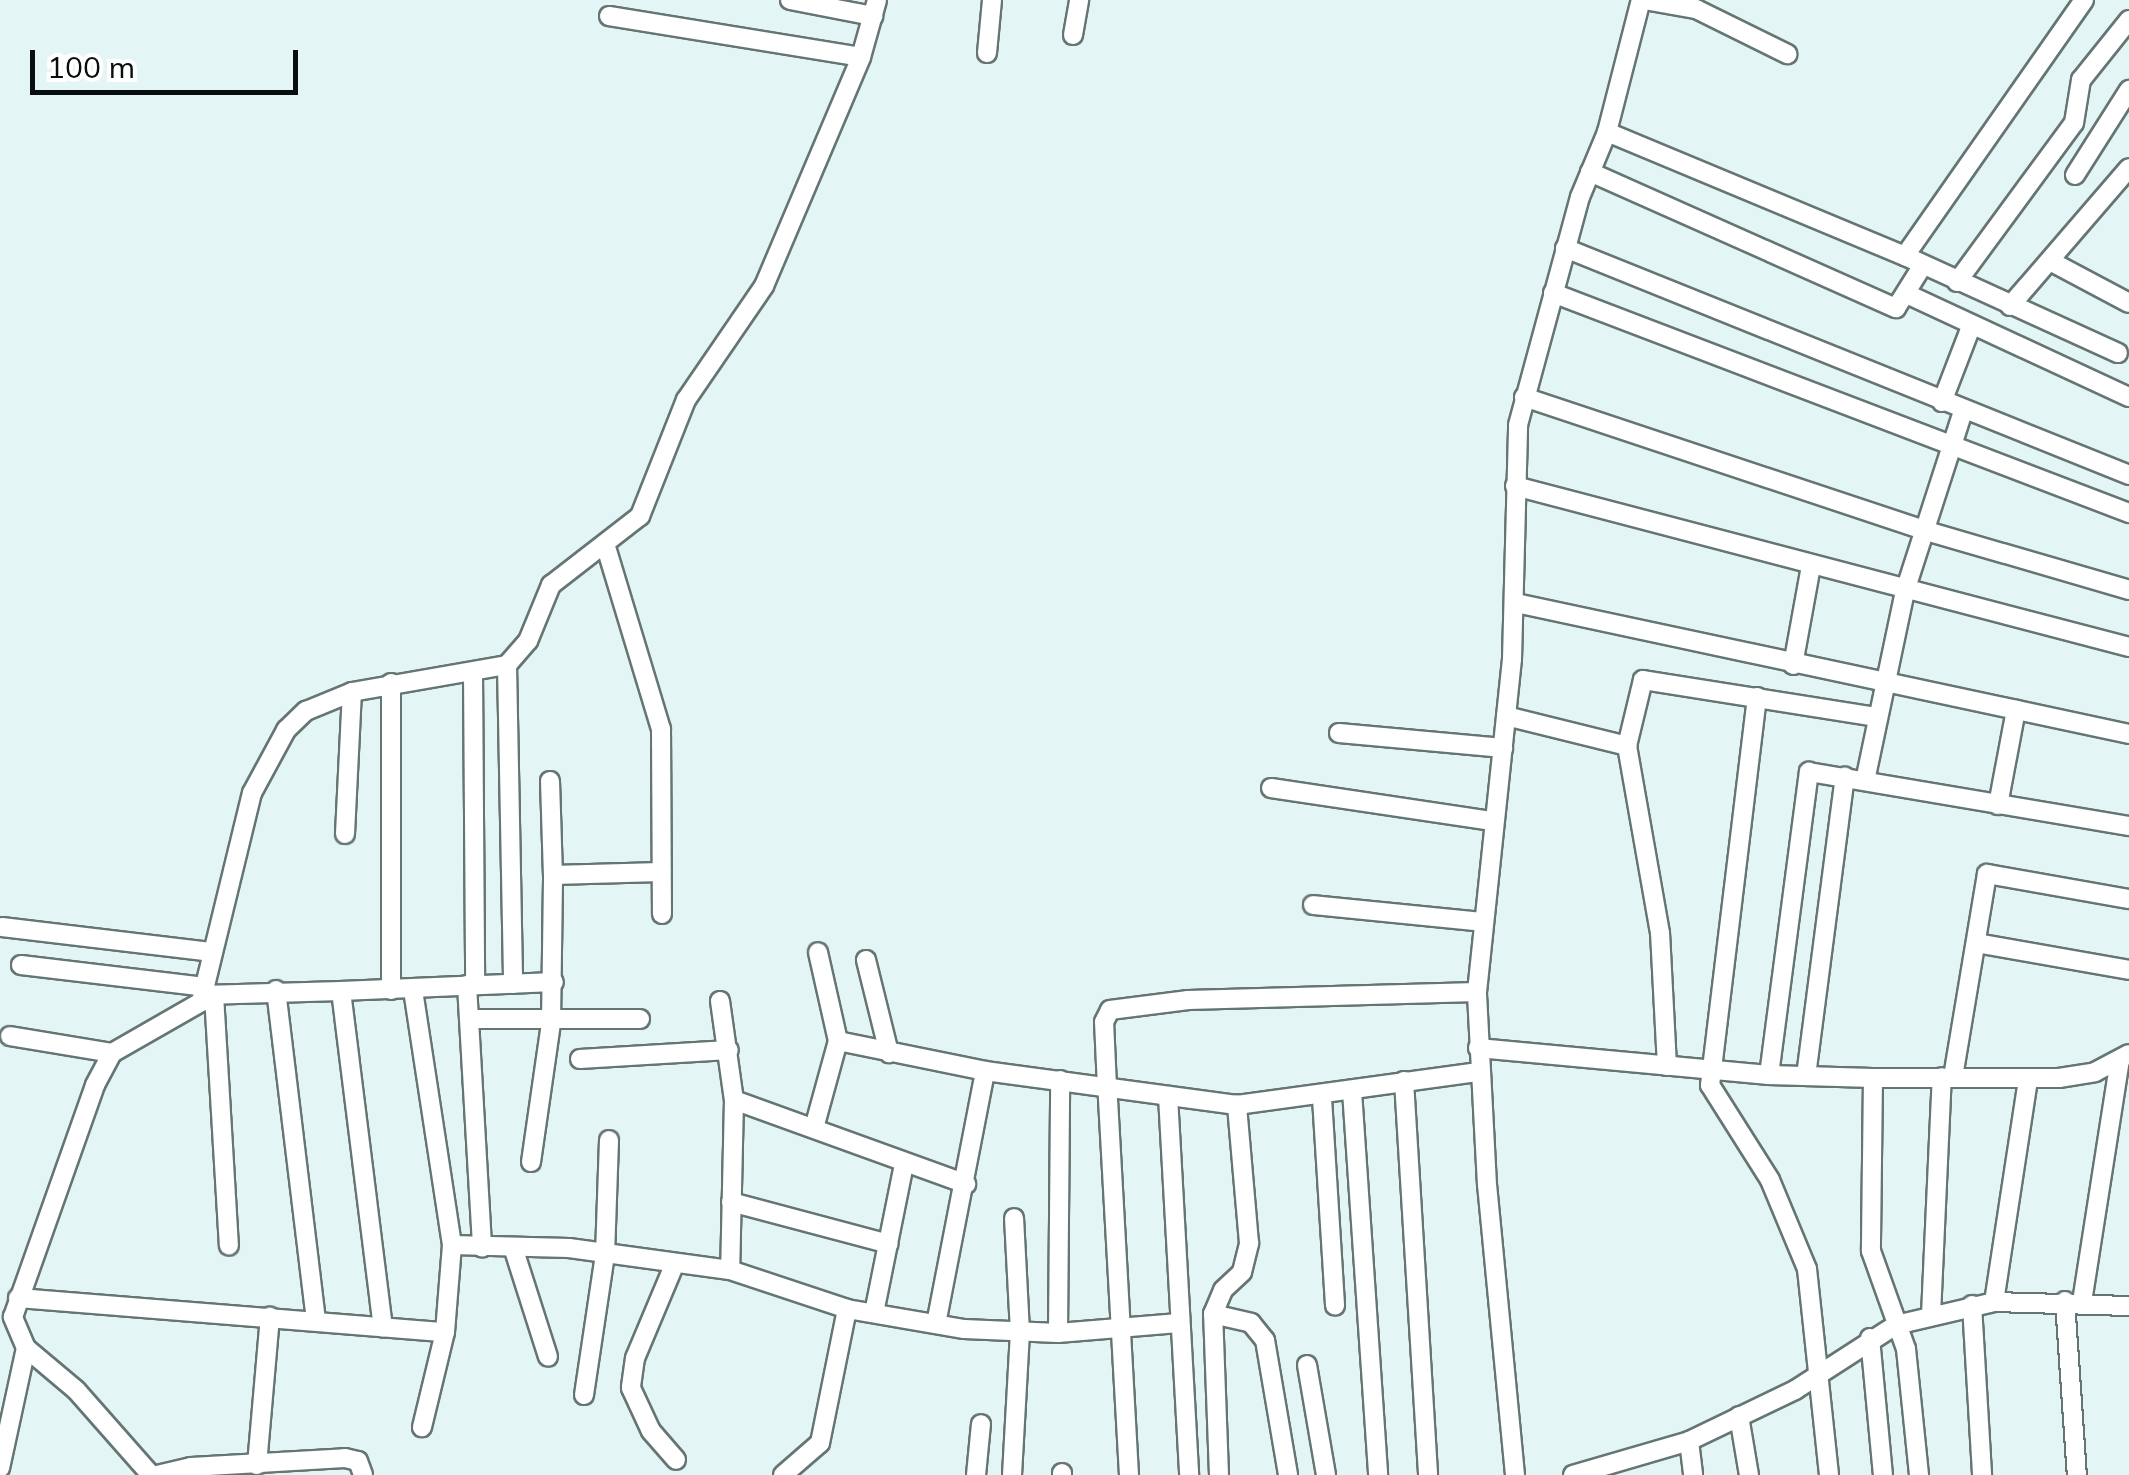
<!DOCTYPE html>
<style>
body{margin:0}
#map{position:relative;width:2129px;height:1475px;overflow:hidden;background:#e3f5f4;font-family:Mulish,sans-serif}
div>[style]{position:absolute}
.roads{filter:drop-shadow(2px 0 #657574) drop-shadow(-2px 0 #657574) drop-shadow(0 2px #657574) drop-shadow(0 -2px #657574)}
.minor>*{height:18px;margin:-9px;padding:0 9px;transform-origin:9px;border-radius:9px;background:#fff}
span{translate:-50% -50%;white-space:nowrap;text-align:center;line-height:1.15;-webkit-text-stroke:8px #fff;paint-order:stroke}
.scale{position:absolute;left:30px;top:50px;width:268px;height:45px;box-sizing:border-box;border:5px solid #080e0d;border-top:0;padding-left:12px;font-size:30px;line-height:35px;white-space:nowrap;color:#080e0d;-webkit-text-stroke:8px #fff;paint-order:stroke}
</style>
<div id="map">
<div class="roads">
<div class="minor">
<i style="left:790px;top:0;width:85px;rotate:10.9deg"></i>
<i style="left:1644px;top:0;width:53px;rotate:9.8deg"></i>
<i style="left:1696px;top:9px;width:102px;rotate:26.3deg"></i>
<i style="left:2084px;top:0;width:312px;rotate:125deg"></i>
<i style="left:1905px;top:256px;width:234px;rotate:24.5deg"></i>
<i style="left:609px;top:16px;width:255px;rotate:9.2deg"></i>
<i style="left:1073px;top:35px;width:36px;rotate:-80deg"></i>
<i style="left:987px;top:53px;width:53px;rotate:-84.6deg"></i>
<i style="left:1607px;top:132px;width:136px;rotate:-75.6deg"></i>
<i style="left:1590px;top:172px;width:335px;rotate:24deg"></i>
<i style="left:1896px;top:308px;width:51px;rotate:-57.9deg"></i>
<i style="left:2075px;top:175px;width:101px;rotate:-57.6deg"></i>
<i style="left:1565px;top:248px;width:608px;rotate:21.92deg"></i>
<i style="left:2050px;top:261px;width:89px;rotate:28deg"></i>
<i style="left:1957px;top:282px;width:197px;rotate:-53.7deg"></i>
<i style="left:2074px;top:123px;width:44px;rotate:-80.8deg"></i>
<i style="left:2081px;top:80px;width:77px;rotate:-51.3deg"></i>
<i style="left:1553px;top:293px;width:617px;rotate:20.9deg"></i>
<i style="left:1909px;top:295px;width:242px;rotate:24.9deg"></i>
<i style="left:2010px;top:306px;width:182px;rotate:-49.2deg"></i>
<i style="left:1524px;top:397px;width:421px;rotate:18.4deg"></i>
<i style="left:1923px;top:530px;width:215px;rotate:16.2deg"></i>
<i style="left:1942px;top:402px;width:80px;rotate:-68.9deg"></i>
<i style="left:1515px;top:486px;width:635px;rotate:14.69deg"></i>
<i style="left:606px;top:547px;width:190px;rotate:73.2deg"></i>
<i style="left:661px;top:729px;width:185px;rotate:89.7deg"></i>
<i style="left:1516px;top:603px;width:627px;rotate:12.06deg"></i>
<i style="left:507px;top:665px;width:319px;rotate:88.9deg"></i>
<i style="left:1793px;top:665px;width:101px;rotate:-79.7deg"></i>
<i style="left:473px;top:672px;width:313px;rotate:89.6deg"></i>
<i style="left:391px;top:683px;width:307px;rotate:90deg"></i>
<i style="left:1757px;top:697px;width:391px;rotate:96.9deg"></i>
<i style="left:1710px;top:1085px;width:112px;rotate:57.7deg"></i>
<i style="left:1770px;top:1180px;width:96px;rotate:67.4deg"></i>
<i style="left:1807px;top:1269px;width:207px;rotate:83.9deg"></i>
<i style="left:1506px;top:716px;width:125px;rotate:13.9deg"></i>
<i style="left:1339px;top:733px;width:165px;rotate:5.2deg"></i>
<i style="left:550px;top:781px;width:94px;rotate:88.2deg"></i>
<i style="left:553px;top:875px;width:108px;rotate:-1.6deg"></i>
<i style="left:1865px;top:781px;width:194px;rotate:-78.1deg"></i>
<i style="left:1905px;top:591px;width:189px;rotate:-72.1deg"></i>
<i style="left:1271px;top:788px;width:224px;rotate:8.5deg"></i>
<i style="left:1998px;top:805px;width:97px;rotate:-79.3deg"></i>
<i style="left:345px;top:834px;width:142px;rotate:-87.2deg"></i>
<i style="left:1313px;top:905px;width:171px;rotate:5.7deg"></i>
<i style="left:2px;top:927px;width:210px;rotate:6.8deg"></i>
<i style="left:1976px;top:943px;width:155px;rotate:10deg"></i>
<i style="left:866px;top:960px;width:96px;rotate:76.1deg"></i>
<i style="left:21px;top:965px;width:185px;rotate:6.8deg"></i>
<i style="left:467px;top:985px;width:263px;rotate:86.7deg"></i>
<i style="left:276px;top:990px;width:332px;rotate:83.1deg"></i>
<i style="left:413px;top:990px;width:258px;rotate:81.3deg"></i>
<i style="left:452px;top:1245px;width:87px;rotate:94.6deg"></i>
<i style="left:445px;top:1332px;width:98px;rotate:103.6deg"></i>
<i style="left:341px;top:991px;width:213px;rotate:-2.4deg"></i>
<i style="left:204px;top:995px;width:137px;rotate:-1.7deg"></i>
<i style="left:341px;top:991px;width:339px;rotate:82.9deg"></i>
<i style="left:214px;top:995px;width:251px;rotate:86.6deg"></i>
<i style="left:720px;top:1001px;width:100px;rotate:82deg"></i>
<i style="left:734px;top:1100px;width:170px;rotate:91.3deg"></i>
<i style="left:470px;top:1019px;width:170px"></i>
<i style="left:10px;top:1036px;width:103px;rotate:9.5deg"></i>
<i style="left:838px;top:1041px;width:150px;rotate:11.5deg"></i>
<i style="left:985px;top:1071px;width:254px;rotate:7.7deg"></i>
<i style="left:1237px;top:1105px;width:244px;rotate:-7.8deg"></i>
<i style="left:1478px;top:1048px;width:292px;rotate:5.3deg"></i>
<i style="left:1769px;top:1075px;width:104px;rotate:1.7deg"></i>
<i style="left:1873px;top:1078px;width:186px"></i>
<i style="left:2059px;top:1078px;width:36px;rotate:-9deg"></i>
<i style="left:2095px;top:1072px;width:38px;rotate:-28deg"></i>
<i style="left:580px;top:1059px;width:149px;rotate:-3.5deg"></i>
<i style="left:1667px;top:1066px;width:133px;rotate:-93deg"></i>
<i style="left:1660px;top:933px;width:190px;rotate:-100deg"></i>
<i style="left:1627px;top:746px;width:68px;rotate:-76.4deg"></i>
<i style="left:1643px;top:680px;width:236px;rotate:9deg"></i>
<i style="left:1769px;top:1075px;width:306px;rotate:-82.5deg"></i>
<i style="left:1809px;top:772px;width:325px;rotate:9.6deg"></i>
<i style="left:1806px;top:1076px;width:302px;rotate:-82.6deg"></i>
<i style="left:1953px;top:1077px;width:206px;rotate:-80.5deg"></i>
<i style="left:1987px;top:874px;width:144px;rotate:10deg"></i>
<i style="left:1873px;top:1078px;width:173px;rotate:90.7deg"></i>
<i style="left:1871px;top:1251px;width:104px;rotate:70.3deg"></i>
<i style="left:1906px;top:1349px;width:127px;rotate:84.1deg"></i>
<i style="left:1404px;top:1081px;width:395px;rotate:86.5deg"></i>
<i style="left:1352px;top:1091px;width:385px;rotate:86.1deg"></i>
<i style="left:1168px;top:1096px;width:380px;rotate:86.8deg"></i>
<i style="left:1322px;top:1098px;width:208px;rotate:86.4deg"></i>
<i style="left:734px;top:1100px;width:247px;rotate:19.9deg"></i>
<i style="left:814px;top:1128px;width:90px;rotate:-74.6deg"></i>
<i style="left:838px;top:1041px;width:91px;rotate:-102.7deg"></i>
<i style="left:531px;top:1162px;width:140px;rotate:-81.8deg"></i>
<i style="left:551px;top:1023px;width:148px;rotate:-89.2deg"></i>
<i style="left:731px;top:1202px;width:163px;rotate:14.9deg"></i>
<i style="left:452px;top:1245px;width:117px;rotate:1.5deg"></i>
<i style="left:569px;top:1248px;width:162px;rotate:7.8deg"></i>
<i style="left:730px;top:1270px;width:123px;rotate:18.4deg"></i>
<i style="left:847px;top:1309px;width:119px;rotate:9.7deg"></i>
<i style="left:964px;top:1329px;width:94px;rotate:2.4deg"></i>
<i style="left:1058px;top:1333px;width:121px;rotate:-4.7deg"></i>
<i style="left:513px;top:1247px;width:115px;rotate:72.3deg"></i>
<i style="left:675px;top:1263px;width:103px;rotate:112.8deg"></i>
<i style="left:635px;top:1358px;width:30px;rotate:98deg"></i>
<i style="left:631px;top:1388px;width:47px;rotate:65.1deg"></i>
<i style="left:651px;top:1431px;width:38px;rotate:49deg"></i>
<i style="left:18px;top:1298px;width:428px;rotate:4.6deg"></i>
<i style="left:2065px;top:1301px;width:174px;rotate:86.1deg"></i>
<i style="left:1994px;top:1302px;width:226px;rotate:-81.3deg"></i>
<i style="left:2082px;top:1302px;width:245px;rotate:-81.1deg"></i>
<i style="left:1972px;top:1305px;width:170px;rotate:86.6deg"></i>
<i style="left:874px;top:1313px;width:152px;rotate:-78.6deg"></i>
<i style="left:1213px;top:1314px;width:39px;rotate:13deg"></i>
<i style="left:1251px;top:1323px;width:22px;rotate:51deg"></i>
<i style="left:1265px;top:1340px;width:137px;rotate:80.3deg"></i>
<i style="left:1931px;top:1315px;width:238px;rotate:-87.4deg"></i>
<i style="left:936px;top:1324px;width:258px;rotate:-79deg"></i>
<i style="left:1058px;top:1333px;width:253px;rotate:-89.5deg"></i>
<i style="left:1870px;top:1338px;width:138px;rotate:84.6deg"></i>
<i style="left:1307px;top:1365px;width:112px;rotate:80.2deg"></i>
<i style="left:584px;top:1395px;width:142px;rotate:-81.5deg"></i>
<i style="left:605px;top:1255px;width:115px;rotate:-88deg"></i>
<i style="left:1739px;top:1416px;width:60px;rotate:80.4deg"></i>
<i style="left:1689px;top:1441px;width:34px;rotate:83deg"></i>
<i style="left:257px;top:1465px;width:149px;rotate:-85deg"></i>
<i style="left:0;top:1468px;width:123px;rotate:-77.8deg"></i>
<i style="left:1062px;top:1473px;width:2px;rotate:90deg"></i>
<i style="left:151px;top:1475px;width:113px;rotate:-131.4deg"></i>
<i style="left:76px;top:1390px;width:65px;rotate:-140deg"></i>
<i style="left:26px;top:1348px;width:34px;rotate:-113deg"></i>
<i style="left:13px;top:1317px;width:246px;rotate:-70.5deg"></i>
<i style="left:95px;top:1085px;width:36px;rotate:-62deg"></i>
<i style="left:112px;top:1053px;width:103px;rotate:-29.8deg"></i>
<i style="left:201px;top:1002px;width:215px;rotate:-76.3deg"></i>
<i style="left:252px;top:793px;width:72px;rotate:-61.6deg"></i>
<i style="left:286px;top:730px;width:28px;rotate:-44deg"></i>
<i style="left:306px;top:711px;width:50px;rotate:-22.4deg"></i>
<i style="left:352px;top:692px;width:157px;rotate:-9.9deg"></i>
<i style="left:507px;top:665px;width:32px;rotate:-49deg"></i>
<i style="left:528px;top:641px;width:61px;rotate:-67.7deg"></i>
<i style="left:551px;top:585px;width:113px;rotate:-37.8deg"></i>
<i style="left:640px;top:516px;width:125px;rotate:-68.4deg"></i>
<i style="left:686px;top:400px;width:138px;rotate:-55.6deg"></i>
<i style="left:764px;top:286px;width:249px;rotate:-67deg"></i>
<i style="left:861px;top:57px;width:59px;rotate:-74.3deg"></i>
<i style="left:157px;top:1475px;width:35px;rotate:-13deg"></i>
<i style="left:191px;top:1467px;width:154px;rotate:-3.3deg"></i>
<i style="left:345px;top:1458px;width:13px;rotate:13deg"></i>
<i style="left:358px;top:1461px;width:15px;rotate:70deg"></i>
<i style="left:783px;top:1475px;width:49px;rotate:-40.9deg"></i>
<i style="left:820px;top:1443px;width:137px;rotate:-78.6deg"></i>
<i style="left:976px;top:1475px;width:51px;rotate:-84.4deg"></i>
<i style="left:1012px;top:1475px;width:143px;rotate:-86.8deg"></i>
<i style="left:1020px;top:1332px;width:114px;rotate:-93deg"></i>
<i style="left:1129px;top:1475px;width:389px;rotate:-93.2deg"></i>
<i style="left:1107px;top:1087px;width:65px;rotate:-92.6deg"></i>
<i style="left:1104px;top:1022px;width:13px;rotate:-63deg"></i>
<i style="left:1110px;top:1010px;width:79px;rotate:-7.3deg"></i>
<i style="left:1188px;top:1000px;width:289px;rotate:-1.6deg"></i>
<i style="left:1219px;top:1475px;width:161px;rotate:-92.1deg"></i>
<i style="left:1213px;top:1314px;width:26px;rotate:-67deg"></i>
<i style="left:1223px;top:1290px;width:26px;rotate:-43deg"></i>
<i style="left:1242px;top:1272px;width:30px;rotate:-76deg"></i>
<i style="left:1249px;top:1243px;width:139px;rotate:-95deg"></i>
<i style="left:1515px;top:1475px;width:291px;rotate:-95.5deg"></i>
<i style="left:1487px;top:1185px;width:193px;rotate:-93deg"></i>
<i style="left:1477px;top:992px;width:335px;rotate:-84deg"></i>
<i style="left:1512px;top:659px;width:234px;rotate:-88.5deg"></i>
<i style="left:1518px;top:425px;width:236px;rotate:-74.8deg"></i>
<i style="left:1580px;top:197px;width:70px;rotate:-67.4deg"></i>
<i style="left:1607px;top:132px;width:323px;rotate:22.6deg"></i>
<i style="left:1573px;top:1475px;width:121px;rotate:-16.3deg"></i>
<i style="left:1689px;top:1441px;width:118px;rotate:-25.7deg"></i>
<i style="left:1795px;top:1390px;width:120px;rotate:-32.8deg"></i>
<i style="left:1896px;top:1325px;width:101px;rotate:-13.2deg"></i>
<i style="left:1994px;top:1302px;width:135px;rotate:1.7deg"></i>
</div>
</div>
<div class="scale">100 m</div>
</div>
